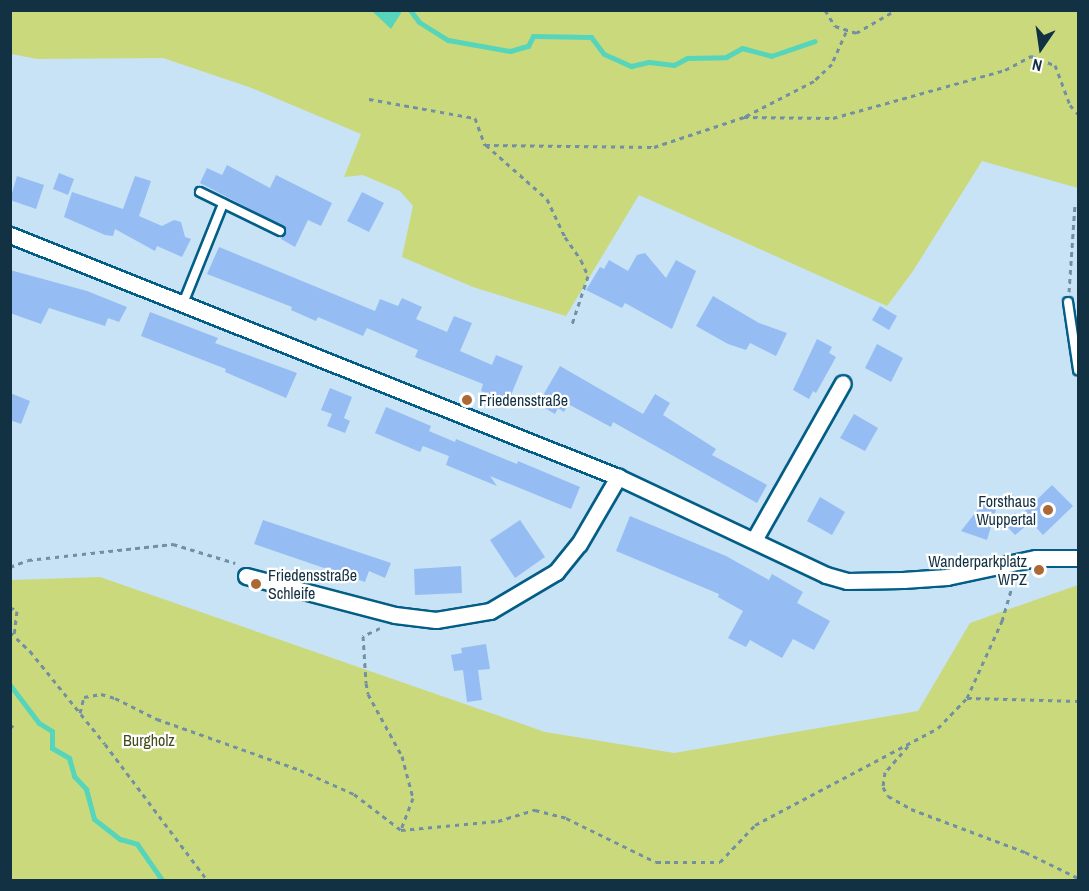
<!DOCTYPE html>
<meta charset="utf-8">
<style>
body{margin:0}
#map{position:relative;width:1089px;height:891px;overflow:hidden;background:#c7e3f5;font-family:"Archivo Narrow",sans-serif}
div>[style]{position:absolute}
.green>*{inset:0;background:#cbd97d}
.water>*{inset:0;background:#56d5ba}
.stream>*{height:5px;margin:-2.5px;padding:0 2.5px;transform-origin:2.5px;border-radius:2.5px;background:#56d5ba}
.building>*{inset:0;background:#95bdf4}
.path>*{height:3px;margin-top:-1.5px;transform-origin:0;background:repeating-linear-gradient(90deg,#7290a2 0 4.5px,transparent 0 9px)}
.roads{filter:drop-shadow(2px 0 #025e86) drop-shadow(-2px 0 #025e86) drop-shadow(0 2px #025e86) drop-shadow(0 -2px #025e86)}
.service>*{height:8px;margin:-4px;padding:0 4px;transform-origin:4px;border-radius:4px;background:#fff}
.minor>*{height:15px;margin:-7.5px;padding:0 7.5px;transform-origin:7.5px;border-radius:7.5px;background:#fff}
.dots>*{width:16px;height:16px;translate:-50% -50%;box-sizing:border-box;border:3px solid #fff;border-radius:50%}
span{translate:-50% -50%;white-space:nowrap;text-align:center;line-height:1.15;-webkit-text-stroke:4.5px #fff;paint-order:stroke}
.poi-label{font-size:16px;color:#123143}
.left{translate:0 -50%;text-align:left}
.right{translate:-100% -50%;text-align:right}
.park-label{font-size:16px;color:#444b19}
.frame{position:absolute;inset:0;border:12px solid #123143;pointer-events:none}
.north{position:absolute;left:1011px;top:18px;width:60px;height:60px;-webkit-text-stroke:4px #fff;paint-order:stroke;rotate:193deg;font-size:16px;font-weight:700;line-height:24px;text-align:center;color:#123143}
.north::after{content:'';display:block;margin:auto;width:21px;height:27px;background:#123143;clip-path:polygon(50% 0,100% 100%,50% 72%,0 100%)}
</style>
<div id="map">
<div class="green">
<i style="clip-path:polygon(10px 11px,1078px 11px,1078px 188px,982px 161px,913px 271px,887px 306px,639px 195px,566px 316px,473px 287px,402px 257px,413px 206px,400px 191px,363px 175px,344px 177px,361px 134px,249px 87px,163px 58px,37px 59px,11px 54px)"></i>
<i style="clip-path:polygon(100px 577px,545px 732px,674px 753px,918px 711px,970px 623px,1078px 585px,1078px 880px,11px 880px,11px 580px)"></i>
</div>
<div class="water">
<i style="clip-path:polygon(372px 11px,401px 11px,401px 13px,391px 29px)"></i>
</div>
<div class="stream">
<i style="left:410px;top:10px;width:15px;rotate:53deg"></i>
<i style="left:419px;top:22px;width:34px;rotate:32deg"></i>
<i style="left:448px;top:40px;width:63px;rotate:10.1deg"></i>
<i style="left:510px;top:51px;width:19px;rotate:-16deg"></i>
<i style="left:528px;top:46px;width:11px;rotate:-63deg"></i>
<i style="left:533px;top:36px;width:58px;rotate:1deg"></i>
<i style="left:591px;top:37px;width:21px;rotate:53deg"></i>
<i style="left:604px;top:54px;width:30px;rotate:24deg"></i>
<i style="left:631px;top:66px;width:18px;rotate:-13deg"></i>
<i style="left:649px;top:62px;width:25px;rotate:7deg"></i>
<i style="left:674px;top:65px;width:15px;rotate:-28deg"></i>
<i style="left:687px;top:58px;width:39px;rotate:-1deg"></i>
<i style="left:726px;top:57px;width:18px;rotate:-29deg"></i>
<i style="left:742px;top:48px;width:30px;rotate:15deg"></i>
<i style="left:771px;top:56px;width:46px;rotate:-18.8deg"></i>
<i style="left:10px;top:685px;width:48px;rotate:52.7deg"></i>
<i style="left:39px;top:723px;width:15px;rotate:32deg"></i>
<i style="left:52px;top:731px;width:17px;rotate:90deg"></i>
<i style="left:52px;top:748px;width:20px;rotate:30deg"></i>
<i style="left:69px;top:758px;width:19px;rotate:74deg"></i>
<i style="left:74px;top:776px;width:18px;rotate:47deg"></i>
<i style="left:86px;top:789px;width:31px;rotate:75deg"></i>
<i style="left:94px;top:819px;width:33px;rotate:38deg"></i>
<i style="left:120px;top:839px;width:18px;rotate:16deg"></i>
<i style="left:137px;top:844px;width:44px;rotate:55.2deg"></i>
</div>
<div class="building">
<i style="clip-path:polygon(227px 165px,270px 188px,276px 175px,332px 203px,321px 226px,308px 220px,295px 247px,281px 239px,286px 228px,200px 183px,207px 168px,222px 175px)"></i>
<i style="clip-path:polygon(59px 173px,74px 179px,68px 195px,53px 189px)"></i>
<i style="clip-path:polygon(17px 176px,44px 185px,36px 209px,10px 200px)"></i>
<i style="clip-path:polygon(135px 176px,151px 181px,139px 216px,162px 226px,174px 220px,181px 222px,185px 237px,191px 239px,182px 257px,157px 246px,155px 251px,115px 229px,113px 236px,105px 235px,64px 217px,72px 192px,123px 209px)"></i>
<i style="clip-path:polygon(362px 192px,384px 203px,369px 232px,347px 221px)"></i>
<i style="clip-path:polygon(219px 247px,375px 311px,380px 299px,398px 306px,402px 298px,422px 307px,416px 319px,447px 332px,454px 316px,472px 323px,460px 351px,492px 365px,496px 355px,523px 366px,508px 402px,481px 391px,483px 384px,415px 357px,418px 350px,367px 328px,363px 336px,318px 317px,316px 321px,291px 310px,292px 307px,207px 274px)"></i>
<i style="clip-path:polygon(645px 253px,666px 278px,676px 260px,696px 271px,672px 329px,625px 303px,622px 308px,586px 290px,600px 267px,604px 269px,609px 260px,628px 271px,637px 255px)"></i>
<i style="clip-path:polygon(10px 270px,87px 291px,127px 307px,119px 322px,108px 318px,105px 326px,49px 308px,41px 324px,10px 313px)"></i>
<i style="clip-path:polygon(713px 296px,759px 323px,787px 333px,776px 356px,750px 343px,746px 350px,728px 344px,696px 326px)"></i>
<i style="clip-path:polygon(880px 306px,897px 316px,889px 330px,872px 320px)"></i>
<i style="clip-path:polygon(150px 312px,218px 338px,215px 343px,297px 373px,286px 398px,225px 372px,226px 369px,141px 336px)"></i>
<i style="clip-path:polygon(817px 339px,832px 347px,829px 353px,836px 357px,816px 393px,813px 391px,809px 399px,793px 390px)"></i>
<i style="clip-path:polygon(877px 344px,903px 358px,891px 382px,865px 368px)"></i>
<i style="clip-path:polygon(560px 366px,643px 414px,655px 394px,670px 403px,663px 415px,716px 449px,712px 455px,767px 485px,757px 503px,613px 422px,611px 427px,568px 404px,564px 412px,558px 408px,555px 414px,538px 404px)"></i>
<i style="clip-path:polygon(330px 388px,352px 397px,344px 418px,350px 421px,345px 433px,327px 426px,332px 414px,321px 410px)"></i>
<i style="clip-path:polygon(10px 393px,30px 401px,21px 424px,10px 420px)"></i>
<i style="clip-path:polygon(386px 407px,431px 426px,429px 431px,455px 442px,456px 439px,517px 464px,518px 461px,580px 487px,571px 509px,490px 476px,497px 486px,446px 465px,449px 456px,423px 446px,420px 452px,375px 433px)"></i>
<i style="clip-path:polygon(854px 414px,878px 428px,865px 451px,840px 438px)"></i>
<i style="clip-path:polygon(1052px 485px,1073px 506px,1043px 535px,1023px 513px)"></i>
<i style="clip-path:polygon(820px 497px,845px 512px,832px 535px,807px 521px)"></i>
<i style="clip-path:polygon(986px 499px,998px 503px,987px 540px,961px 531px)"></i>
<i style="clip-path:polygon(1015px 513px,1027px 525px,1015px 535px,1004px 523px)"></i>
<i style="clip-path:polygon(630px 516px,726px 556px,769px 580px,772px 574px,803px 592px,797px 603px,830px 621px,814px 650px,793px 639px,782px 658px,750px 640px,746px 647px,728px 638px,743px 611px,718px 597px,719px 594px,616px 551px)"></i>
<i style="clip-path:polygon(263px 520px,391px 563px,385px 578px,369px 571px,365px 582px,254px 544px)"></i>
<i style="clip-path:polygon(520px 520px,545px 557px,515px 578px,490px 540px)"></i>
<i style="clip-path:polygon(461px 566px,462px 593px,415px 595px,414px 569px)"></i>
<i style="clip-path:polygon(486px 644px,490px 669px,478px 670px,482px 700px,467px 702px,463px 670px,454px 671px,451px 655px,462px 653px,461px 648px)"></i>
</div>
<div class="path">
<i style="left:825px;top:10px;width:19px;rotate:58deg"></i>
<i style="left:835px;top:26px;width:22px;rotate:18deg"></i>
<i style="left:856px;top:33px;width:46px;rotate:-29.9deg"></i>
<i style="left:846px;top:32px;width:35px;rotate:114deg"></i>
<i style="left:832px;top:64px;width:25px;rotate:137deg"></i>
<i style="left:814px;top:81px;width:79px;rotate:152.8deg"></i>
<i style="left:744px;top:117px;width:89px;rotate:0.6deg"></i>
<i style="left:833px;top:118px;width:179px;rotate:-15.6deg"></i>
<i style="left:1005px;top:70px;width:30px;rotate:-28deg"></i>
<i style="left:1031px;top:56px;width:26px;rotate:21deg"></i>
<i style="left:1055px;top:65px;width:43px;rotate:69.4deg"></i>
<i style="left:1070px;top:105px;width:12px;rotate:48deg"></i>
<i style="left:369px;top:99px;width:108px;rotate:10.2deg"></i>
<i style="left:475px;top:118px;width:29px;rotate:70deg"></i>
<i style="left:485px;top:145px;width:169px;rotate:0.7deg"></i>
<i style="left:654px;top:147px;width:95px;rotate:-18.4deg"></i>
<i style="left:486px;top:145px;width:81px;rotate:41.5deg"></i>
<i style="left:547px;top:199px;width:42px;rotate:64.7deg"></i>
<i style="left:565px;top:237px;width:28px;rotate:55deg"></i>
<i style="left:581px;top:260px;width:17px;rotate:66deg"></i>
<i style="left:588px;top:276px;width:51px;rotate:108.4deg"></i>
<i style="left:1069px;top:292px;width:88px;rotate:-86.1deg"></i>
<i style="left:10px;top:567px;width:19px;rotate:-21deg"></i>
<i style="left:28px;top:560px;width:146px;rotate:-6.3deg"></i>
<i style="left:173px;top:544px;width:65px;rotate:17deg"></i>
<i style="left:10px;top:607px;width:8px;rotate:30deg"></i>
<i style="left:17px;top:611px;width:24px;rotate:97deg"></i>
<i style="left:380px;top:628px;width:19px;rotate:155deg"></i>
<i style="left:363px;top:636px;width:47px;rotate:86.3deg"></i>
<i style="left:366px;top:683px;width:11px;rotate:80deg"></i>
<i style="left:368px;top:694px;width:71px;rotate:61.3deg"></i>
<i style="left:402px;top:756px;width:43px;rotate:75.3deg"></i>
<i style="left:413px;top:798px;width:34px;rotate:111deg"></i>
<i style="left:10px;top:632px;width:28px;rotate:44deg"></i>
<i style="left:30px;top:651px;width:119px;rotate:51.1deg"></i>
<i style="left:105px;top:744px;width:170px;rotate:53.1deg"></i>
<i style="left:967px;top:698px;width:111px;rotate:1.5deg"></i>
<i style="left:80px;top:713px;width:16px;rotate:-76deg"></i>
<i style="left:84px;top:697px;width:17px;rotate:-10deg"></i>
<i style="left:101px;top:694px;width:15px;rotate:16deg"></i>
<i style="left:115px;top:698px;width:47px;rotate:26.6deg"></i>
<i style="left:157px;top:719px;width:152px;rotate:19.6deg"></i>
<i style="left:300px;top:770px;width:59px;rotate:24deg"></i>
<i style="left:354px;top:794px;width:59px;rotate:37.5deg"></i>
<i style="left:401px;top:830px;width:97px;rotate:-5.3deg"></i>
<i style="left:498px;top:821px;width:39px;rotate:-17deg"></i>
<i style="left:535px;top:810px;width:32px;rotate:14deg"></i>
<i style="left:566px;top:818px;width:100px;rotate:26.1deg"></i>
<i style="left:656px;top:862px;width:64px"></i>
<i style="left:720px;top:862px;width:51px;rotate:-46.6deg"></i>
<i style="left:755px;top:825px;width:207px;rotate:-27.9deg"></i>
<i style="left:938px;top:728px;width:42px;rotate:-46deg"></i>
<i style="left:967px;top:698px;width:85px;rotate:-65.6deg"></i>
<i style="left:1002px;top:621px;width:43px;rotate:-73.7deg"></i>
<i style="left:10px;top:728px;width:9px;rotate:-41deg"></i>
<i style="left:908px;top:746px;width:35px;rotate:131deg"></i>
<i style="left:885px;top:772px;width:15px;rotate:98deg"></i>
<i style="left:883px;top:787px;width:10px;rotate:61deg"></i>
<i style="left:888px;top:796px;width:26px;rotate:29deg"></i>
<i style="left:911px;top:809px;width:122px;rotate:20.7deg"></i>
<i style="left:1025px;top:852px;width:59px;rotate:26.1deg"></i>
</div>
<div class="roads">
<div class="service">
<i style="left:200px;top:192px;width:89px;rotate:26deg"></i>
<i style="left:184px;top:301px;width:105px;rotate:-68.1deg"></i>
<i style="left:1068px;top:302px;width:69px;rotate:81.6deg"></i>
</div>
<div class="minor">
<i style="left:10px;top:235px;width:654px;rotate:21.7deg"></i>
<i style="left:618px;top:477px;width:230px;rotate:25.2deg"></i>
<i style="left:826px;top:575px;width:22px;rotate:16deg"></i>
<i style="left:847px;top:581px;width:56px;rotate:-1deg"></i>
<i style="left:903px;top:580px;width:44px;rotate:-3.9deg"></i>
<i style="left:947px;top:577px;width:91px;rotate:-12.1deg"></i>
<i style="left:1036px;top:558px;width:42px"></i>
<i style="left:754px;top:540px;width:180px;rotate:-60.5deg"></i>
<i style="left:246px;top:576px;width:154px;rotate:14.7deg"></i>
<i style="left:395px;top:615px;width:41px;rotate:7deg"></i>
<i style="left:436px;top:620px;width:55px;rotate:-9.5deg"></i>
<i style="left:490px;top:611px;width:77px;rotate:-30.6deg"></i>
<i style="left:556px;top:572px;width:36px;rotate:-51deg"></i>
<i style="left:579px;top:544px;width:78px;rotate:-59.8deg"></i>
</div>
</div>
<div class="dots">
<i style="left:467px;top:400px;background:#ac6936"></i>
<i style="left:1048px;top:510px;background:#ac6936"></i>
<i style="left:1039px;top:570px;background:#ac6936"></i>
<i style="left:256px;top:584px;background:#ac6936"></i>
</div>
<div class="poi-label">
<span class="left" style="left:479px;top:400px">Friedensstraße</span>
<span class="right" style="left:1036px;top:510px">Forsthaus<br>Wuppertal</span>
<span class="right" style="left:1027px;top:570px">Wanderparkplatz<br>WPZ</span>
<span class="left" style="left:268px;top:584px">Friedensstraße<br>Schleife</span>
</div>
<div class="park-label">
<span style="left:149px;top:740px">Burgholz</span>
</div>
<div class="frame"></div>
<div class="north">N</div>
</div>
